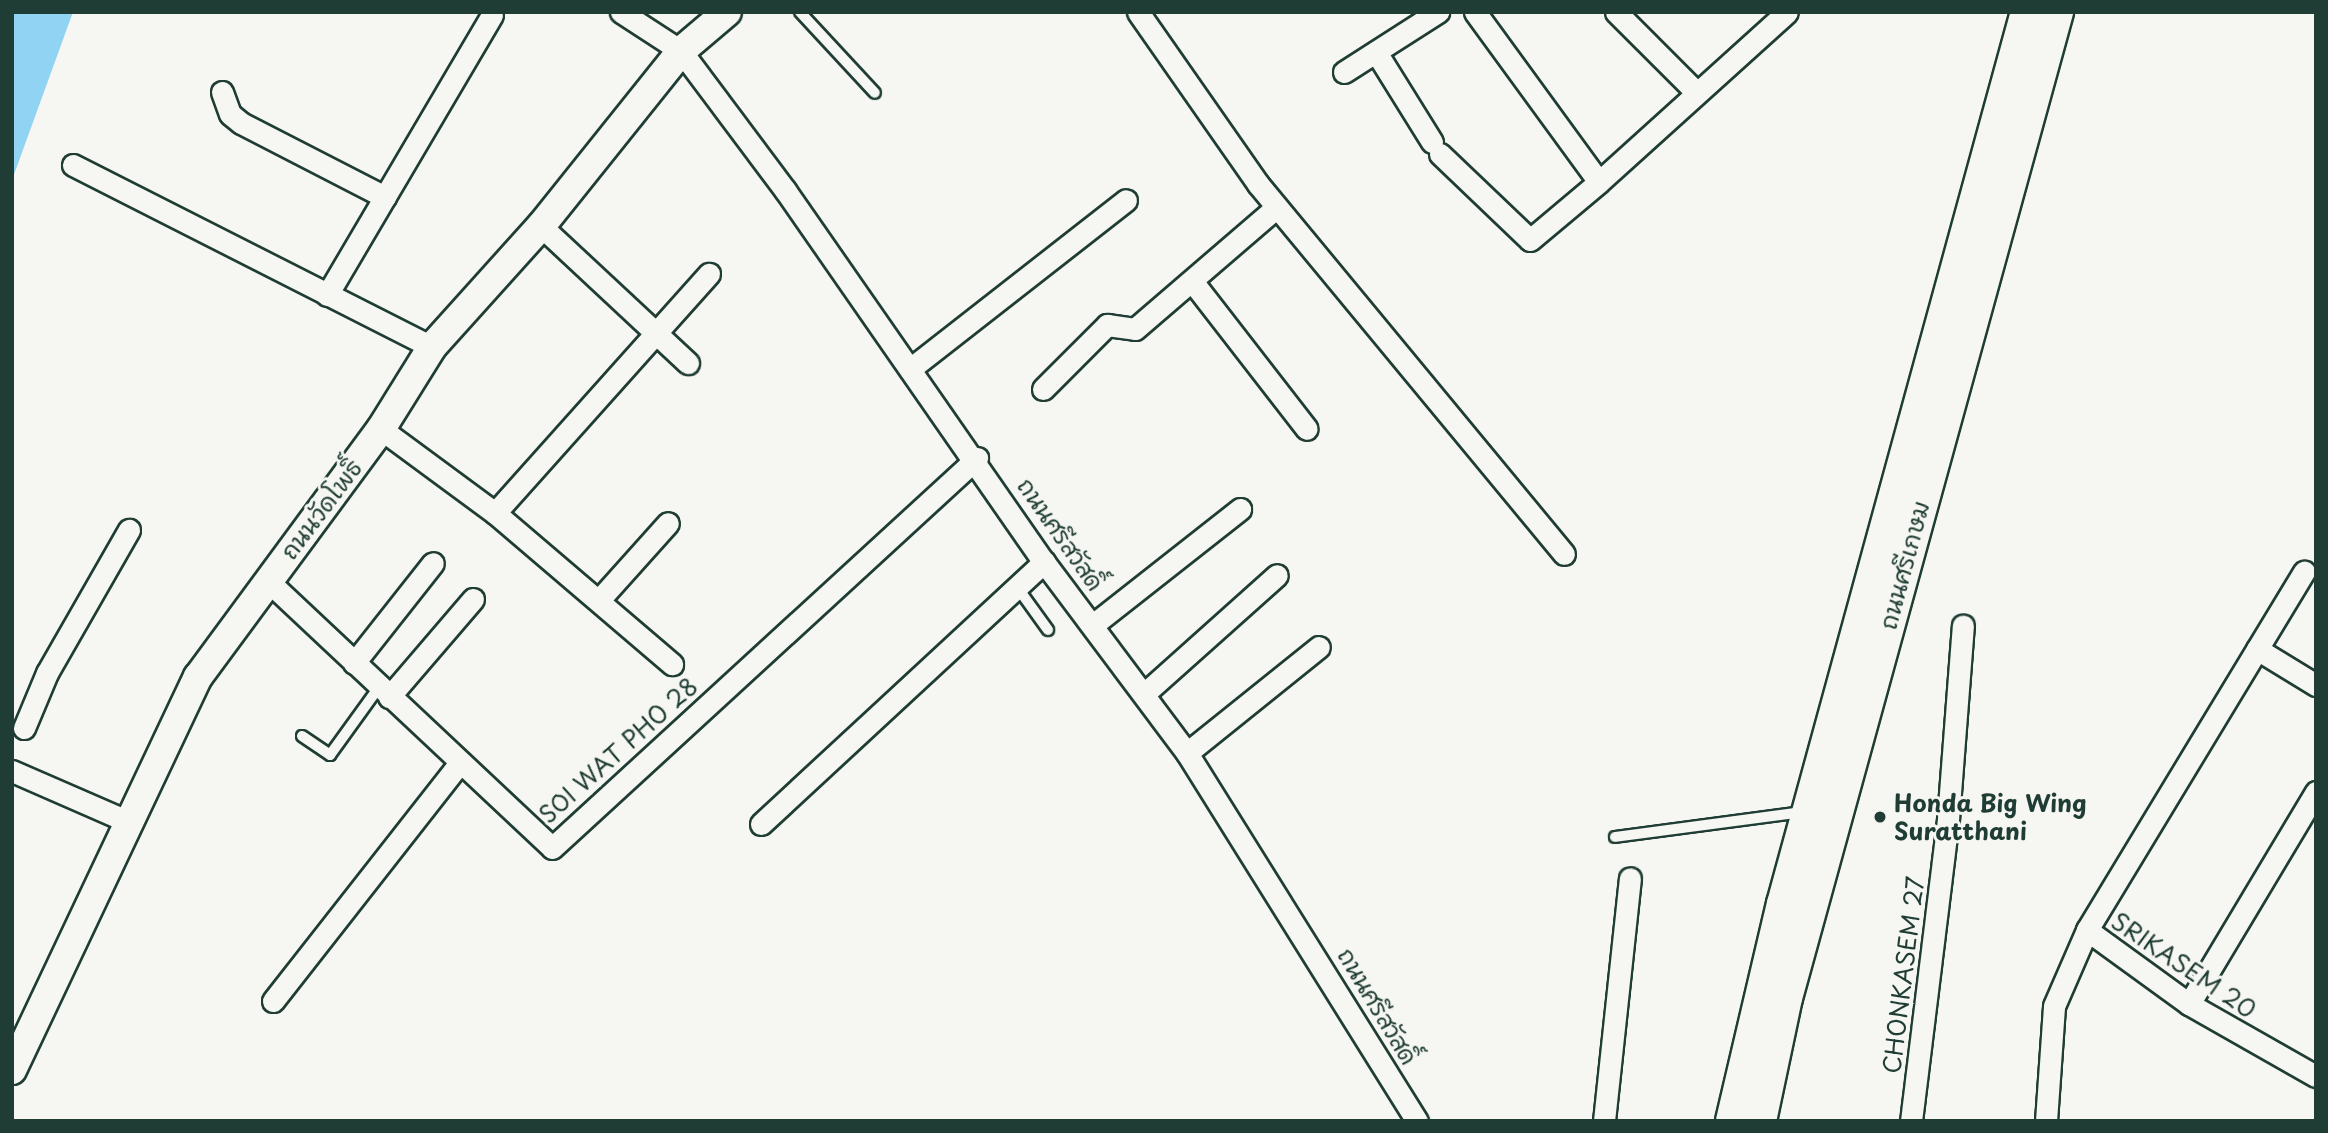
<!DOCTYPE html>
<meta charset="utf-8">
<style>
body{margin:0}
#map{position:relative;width:2328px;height:1133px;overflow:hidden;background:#f6f6f2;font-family:"Playpen Sans","Playpen Sans Thai",sans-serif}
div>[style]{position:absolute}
.water>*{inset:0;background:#91d3f2}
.roads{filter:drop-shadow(2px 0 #1f3d34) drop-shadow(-2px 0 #1f3d34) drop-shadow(0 2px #1f3d34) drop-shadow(0 -2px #1f3d34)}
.service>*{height:10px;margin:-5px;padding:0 5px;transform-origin:5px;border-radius:5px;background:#f6f6f2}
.minor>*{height:21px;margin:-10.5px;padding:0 10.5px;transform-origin:10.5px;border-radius:10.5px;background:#f6f6f2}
.tertiary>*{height:28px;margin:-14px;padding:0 14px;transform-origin:14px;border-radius:14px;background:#f6f6f2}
.secondary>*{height:32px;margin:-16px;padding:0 16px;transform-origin:16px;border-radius:16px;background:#f6f6f2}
.dots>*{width:19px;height:19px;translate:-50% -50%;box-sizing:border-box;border:4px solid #f6f6f2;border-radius:50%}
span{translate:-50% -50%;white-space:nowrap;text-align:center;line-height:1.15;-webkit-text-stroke:6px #f6f6f2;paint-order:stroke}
.street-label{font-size:24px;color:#1f3d34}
.poi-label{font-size:24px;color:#1f3d34;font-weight:700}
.left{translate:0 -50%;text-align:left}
.frame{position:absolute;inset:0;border:14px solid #1f3d34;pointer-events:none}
</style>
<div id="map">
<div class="water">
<i style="clip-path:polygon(12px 12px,73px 12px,12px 180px)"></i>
</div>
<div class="roads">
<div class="service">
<i style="left:800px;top:12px;width:110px;rotate:47.2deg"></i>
<i style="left:1017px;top:587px;width:53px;rotate:54.2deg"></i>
<i style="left:302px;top:736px;width:34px;rotate:34deg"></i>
<i style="left:330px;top:755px;width:84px;rotate:-54.2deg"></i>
<i style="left:1615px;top:837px;width:190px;rotate:-7.6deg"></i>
</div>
<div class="minor">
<i style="left:621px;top:12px;width:72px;rotate:33deg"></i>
<i style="left:681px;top:51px;width:174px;rotate:53.2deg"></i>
<i style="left:785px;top:190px;width:453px;rotate:55.2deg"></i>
<i style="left:1044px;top:562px;width:239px;rotate:53.2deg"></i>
<i style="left:1187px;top:753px;width:434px;rotate:58deg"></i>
<i style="left:1138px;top:12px;width:210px;rotate:55.1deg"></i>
<i style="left:1258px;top:184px;width:480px;rotate:50.4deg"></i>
<i style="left:1475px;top:12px;width:210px;rotate:53.9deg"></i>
<i style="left:1599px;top:182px;width:253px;rotate:-42.1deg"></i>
<i style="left:1616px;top:12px;width:113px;rotate:45deg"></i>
<i style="left:1376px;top:52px;width:106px;rotate:58.1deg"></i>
<i style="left:1344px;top:72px;width:112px;rotate:-32.6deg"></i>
<i style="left:222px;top:92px;width:23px;rotate:70deg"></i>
<i style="left:230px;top:114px;width:14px;rotate:39deg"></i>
<i style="left:241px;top:123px;width:162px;rotate:27.2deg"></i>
<i style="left:1440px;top:154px;width:124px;rotate:43.7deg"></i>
<i style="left:1530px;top:240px;width:90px;rotate:-40deg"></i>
<i style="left:73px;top:165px;width:402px;rotate:26.9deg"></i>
<i style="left:541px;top:226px;width:201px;rotate:43deg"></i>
<i style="left:1192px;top:281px;width:187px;rotate:52.2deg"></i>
<i style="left:327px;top:295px;width:325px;rotate:-59.5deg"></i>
<i style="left:910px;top:369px;width:274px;rotate:-38deg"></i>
<i style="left:1043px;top:389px;width:91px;rotate:-45deg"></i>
<i style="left:1107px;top:325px;width:28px;rotate:8deg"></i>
<i style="left:1135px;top:329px;width:187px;rotate:-40.7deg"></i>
<i style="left:381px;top:429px;width:142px;rotate:36.4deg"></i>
<i style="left:495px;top:513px;width:233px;rotate:40.5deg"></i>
<i style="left:495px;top:513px;width:321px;rotate:-48.2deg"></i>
<i style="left:267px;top:580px;width:391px;rotate:43.2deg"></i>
<i style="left:552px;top:848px;width:577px;rotate:-42.54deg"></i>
<i style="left:599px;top:600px;width:103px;rotate:-48.1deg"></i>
<i style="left:1094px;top:624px;width:186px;rotate:-38.2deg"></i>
<i style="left:2257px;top:649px;width:69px;rotate:31.4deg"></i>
<i style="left:354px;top:663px;width:127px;rotate:-51.7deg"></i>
<i style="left:1144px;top:694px;width:178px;rotate:-41.8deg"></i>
<i style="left:389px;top:697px;width:129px;rotate:-49.4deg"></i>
<i style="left:24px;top:728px;width:60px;rotate:-67.3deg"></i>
<i style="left:47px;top:673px;width:165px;rotate:-60.2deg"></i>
<i style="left:1187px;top:753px;width:169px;rotate:-38.8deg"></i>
<i style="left:12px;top:771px;width:128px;rotate:23.6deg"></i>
<i style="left:761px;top:824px;width:386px;rotate:-42.8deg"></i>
<i style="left:2087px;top:930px;width:419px;rotate:-58.8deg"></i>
<i style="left:273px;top:1001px;width:301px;rotate:-51.9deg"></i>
<i style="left:2189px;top:1004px;width:247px;rotate:-59.1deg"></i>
<i style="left:1604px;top:1121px;width:244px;rotate:-83.9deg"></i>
<i style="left:1911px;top:1121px;width:304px;rotate:-83deg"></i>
<i style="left:1948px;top:819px;width:194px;rotate:-85.6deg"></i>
<i style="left:2046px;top:1121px;width:115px;rotate:-86deg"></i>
<i style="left:2054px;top:1006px;width:83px;rotate:-66.5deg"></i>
<i style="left:2087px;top:930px;width:126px;rotate:36deg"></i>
<i style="left:2189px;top:1004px;width:146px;rotate:29.6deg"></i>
</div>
<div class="tertiary">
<i style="left:12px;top:1070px;width:435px;rotate:-64.7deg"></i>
<i style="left:198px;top:677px;width:308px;rotate:-53.6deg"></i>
<i style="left:381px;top:429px;width:97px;rotate:-58.1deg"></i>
<i style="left:432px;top:347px;width:163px;rotate:-48deg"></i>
<i style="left:541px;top:226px;width:224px;rotate:-51.3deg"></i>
<i style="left:681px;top:51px;width:60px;rotate:-40.3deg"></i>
</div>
<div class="secondary">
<i style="left:1732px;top:1121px;width:223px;rotate:-76.8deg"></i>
<i style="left:1783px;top:904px;width:925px;rotate:-74.7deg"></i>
<i style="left:1760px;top:1121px;width:126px;rotate:-78.1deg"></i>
<i style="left:1786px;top:998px;width:1023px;rotate:-74.63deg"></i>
</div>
</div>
<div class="dots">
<i style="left:1880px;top:817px;background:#1f3d34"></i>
</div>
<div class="street-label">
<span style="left:321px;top:509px;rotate:-53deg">ถนนวัดโพธิ์</span>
<span style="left:1061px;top:534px;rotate:55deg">ถนนศรีสวัสดิ์</span>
<span style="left:1904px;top:565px;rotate:-75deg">ถนนศรีเกษม</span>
<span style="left:618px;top:750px;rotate:-42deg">SOI WAT PHO 28</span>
<span style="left:2184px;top:965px;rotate:34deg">SRIKASEM 20</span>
<span style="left:1903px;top:975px;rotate:-83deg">CHONKASEM 27</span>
<span style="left:1378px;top:1006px;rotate:59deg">ถนนศรีสวัสดิ์</span>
</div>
<div class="poi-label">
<span class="left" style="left:1894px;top:817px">Honda Big Wing<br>Suratthani</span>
</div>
<div class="frame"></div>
</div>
